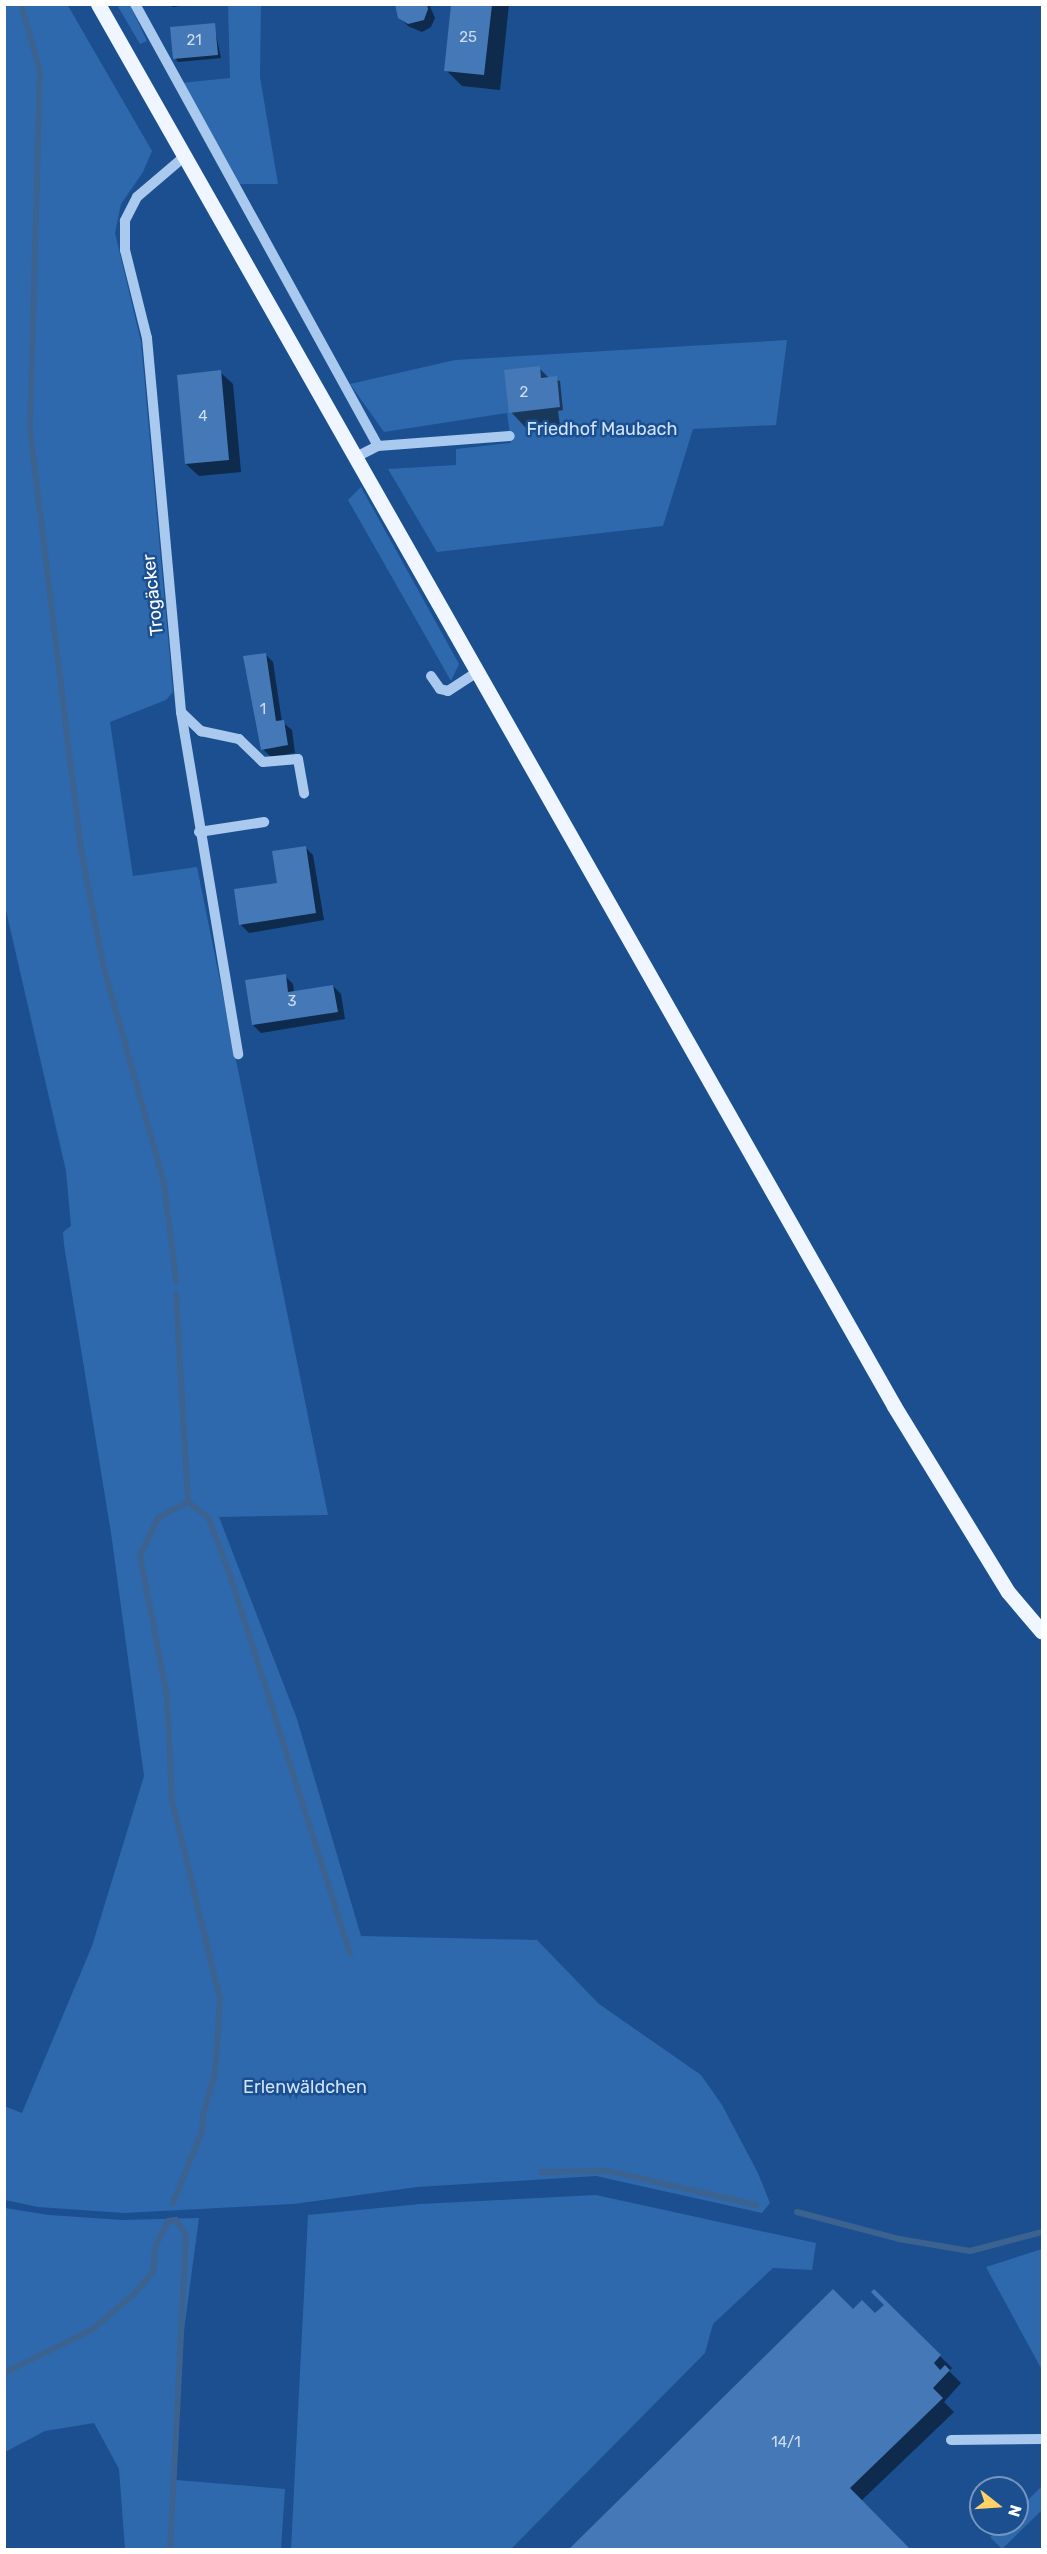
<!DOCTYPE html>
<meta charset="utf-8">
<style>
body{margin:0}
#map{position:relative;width:1047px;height:2554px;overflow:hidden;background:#1b4f8f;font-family:Rubik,sans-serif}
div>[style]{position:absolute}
.green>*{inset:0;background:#2e69ad}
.shadow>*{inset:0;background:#0007}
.stream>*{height:6px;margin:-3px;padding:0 3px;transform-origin:3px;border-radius:3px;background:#3c6290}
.building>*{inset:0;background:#4478b7}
.minor>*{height:10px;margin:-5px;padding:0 5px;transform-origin:5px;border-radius:5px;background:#a9c9ee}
.major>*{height:15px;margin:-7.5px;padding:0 7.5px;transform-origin:7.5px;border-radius:7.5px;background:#f0f6ff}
span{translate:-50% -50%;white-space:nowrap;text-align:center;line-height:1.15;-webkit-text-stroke:5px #1b4f8f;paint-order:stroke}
.number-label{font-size:15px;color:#d0dded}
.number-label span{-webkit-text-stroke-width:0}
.park-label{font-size:18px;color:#cfe3fa}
.street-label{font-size:18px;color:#fff}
.frame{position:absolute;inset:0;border:6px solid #fff;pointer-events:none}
.north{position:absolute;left:969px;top:2476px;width:60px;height:60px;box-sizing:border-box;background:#1b4f8f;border:2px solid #7695bc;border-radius:50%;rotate:107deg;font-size:16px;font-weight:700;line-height:24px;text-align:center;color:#fff}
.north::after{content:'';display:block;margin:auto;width:21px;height:27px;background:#ffd166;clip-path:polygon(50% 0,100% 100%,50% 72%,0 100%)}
</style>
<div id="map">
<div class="green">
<i style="clip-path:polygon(67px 4px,152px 151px,143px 172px,121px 204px,115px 233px,141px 342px,173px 692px,166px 700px,110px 722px,133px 876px,197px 867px,328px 1515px,219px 1517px,297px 1719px,361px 1936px,537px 1940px,599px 2004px,701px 2075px,722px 2105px,758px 2173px,770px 2203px,762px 2213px,596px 2176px,417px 2187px,294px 2204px,124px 2213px,38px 2207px,5px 2200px,4px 2106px,22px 2113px,92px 1946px,144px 1776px,111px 1533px,64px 1245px,63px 1232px,71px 1226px,66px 1171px,4px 902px,5px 5px)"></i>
<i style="clip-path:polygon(117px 5px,130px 5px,147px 41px,140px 44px)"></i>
<i style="clip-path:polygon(228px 5px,261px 5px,260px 77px,278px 184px,239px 184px,180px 83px,230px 78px)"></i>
<i style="clip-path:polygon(787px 340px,776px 425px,693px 429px,663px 526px,437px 552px,388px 469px,456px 465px,456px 449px,511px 443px,507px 413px,384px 432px,350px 384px,455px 360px)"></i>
<i style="clip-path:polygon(361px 487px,459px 664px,451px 681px,348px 500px)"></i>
<i style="clip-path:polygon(596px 2195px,816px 2243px,812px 2270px,773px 2268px,713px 2324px,705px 2353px,511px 2549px,291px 2549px,308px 2215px,420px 2204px)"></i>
<i style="clip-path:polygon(5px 2208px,49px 2215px,123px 2220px,199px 2218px,175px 2397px,176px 2480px,285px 2489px,281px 2549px,125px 2549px,119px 2469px,94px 2423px,45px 2431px,5px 2452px)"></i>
<i style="clip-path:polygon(1042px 2249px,1042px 2370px,986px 2267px)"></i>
<i style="clip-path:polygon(1042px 2486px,1042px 2510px,1002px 2549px,990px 2537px,1004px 2524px,1017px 2524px,1017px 2511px)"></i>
</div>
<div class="shadow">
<i style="clip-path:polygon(171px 4px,195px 4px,173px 7px)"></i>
<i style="clip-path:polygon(397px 4px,429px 4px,435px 18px,431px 27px,422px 32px,408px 26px,400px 18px)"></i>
<i style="clip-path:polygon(453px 4px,509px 4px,500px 90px,462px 86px,446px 70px)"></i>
<i style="clip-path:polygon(214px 25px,221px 58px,178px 62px,175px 58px)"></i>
<i style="clip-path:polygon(539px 368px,549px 378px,560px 381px,563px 410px,558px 411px,560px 425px,527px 429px,511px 412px)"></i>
<i style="clip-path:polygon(220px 372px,233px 384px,241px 472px,199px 476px,186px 464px)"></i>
<i style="clip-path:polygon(265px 654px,273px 662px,282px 722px,292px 730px,295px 753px,271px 757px,263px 749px)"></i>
<i style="clip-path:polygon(305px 847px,313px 855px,324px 920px,249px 933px,241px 925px,279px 884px)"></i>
<i style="clip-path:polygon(285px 976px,293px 984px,294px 992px,333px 986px,341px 994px,345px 1019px,261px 1033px,253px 1025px)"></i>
<i style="clip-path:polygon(874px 2291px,952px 2368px,949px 2371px,961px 2383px,944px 2402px,954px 2412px,861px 2501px,570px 2550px,853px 2311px,875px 2316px,886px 2305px)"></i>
</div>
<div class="stream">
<i style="left:21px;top:4px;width:70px;rotate:74.2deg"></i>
<i style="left:40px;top:71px;width:358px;rotate:91.6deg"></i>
<i style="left:30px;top:429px;width:423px;rotate:83.1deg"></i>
<i style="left:81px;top:849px;width:121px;rotate:79.1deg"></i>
<i style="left:104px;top:968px;width:223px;rotate:74.4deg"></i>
<i style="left:164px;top:1183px;width:99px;rotate:83deg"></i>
<i style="left:188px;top:1502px;width:25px;rotate:37deg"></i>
<i style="left:208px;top:1517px;width:62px;rotate:69.2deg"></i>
<i style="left:230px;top:1575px;width:397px;rotate:72.4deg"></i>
<i style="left:541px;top:2172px;width:68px;rotate:-0.8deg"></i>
<i style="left:609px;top:2171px;width:151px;rotate:13deg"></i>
<i style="left:173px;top:2203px;width:78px;rotate:-68.1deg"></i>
<i style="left:202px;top:2131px;width:16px;rotate:-86deg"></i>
<i style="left:203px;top:2115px;width:43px;rotate:-73.7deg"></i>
<i style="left:215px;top:2074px;width:75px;rotate:-86.2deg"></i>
<i style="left:220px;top:1999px;width:204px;rotate:-103.6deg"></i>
<i style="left:172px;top:1801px;width:105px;rotate:-92.7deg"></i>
<i style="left:167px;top:1696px;width:143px;rotate:-100.9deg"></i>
<i style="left:140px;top:1556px;width:42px;rotate:-64.7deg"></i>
<i style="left:158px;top:1518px;width:34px;rotate:-28deg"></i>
<i style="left:188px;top:1502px;width:209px;rotate:-93.3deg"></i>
<i style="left:797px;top:2212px;width:106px;rotate:14.8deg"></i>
<i style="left:899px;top:2239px;width:72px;rotate:9.6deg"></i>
<i style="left:970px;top:2251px;width:74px;rotate:-14.8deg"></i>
<i style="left:4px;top:2373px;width:99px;rotate:-26.3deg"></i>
<i style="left:93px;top:2329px;width:55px;rotate:-40.6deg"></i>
<i style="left:135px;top:2293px;width:28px;rotate:-49deg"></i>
<i style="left:153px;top:2272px;width:25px;rotate:-85deg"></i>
<i style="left:155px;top:2247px;width:29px;rotate:-63deg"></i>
<i style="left:168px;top:2221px;width:8px;rotate:-7deg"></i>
<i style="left:176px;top:2220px;width:18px;rotate:56deg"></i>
<i style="left:186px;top:2235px;width:315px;rotate:92.9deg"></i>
</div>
<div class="building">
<i style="clip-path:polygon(395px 4px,427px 4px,428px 9px,424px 20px,408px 24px,398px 18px)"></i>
<i style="clip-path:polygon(451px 5px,492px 5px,484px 75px,444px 71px)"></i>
<i style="clip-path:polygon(215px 23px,218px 55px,173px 59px,170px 27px)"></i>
<i style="clip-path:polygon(540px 366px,541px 378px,557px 376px,560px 407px,509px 413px,504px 370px)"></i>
<i style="clip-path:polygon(221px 370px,229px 460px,185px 464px,177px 375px)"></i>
<i style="clip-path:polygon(266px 653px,276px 721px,284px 720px,288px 745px,261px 750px,243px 656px)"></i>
<i style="clip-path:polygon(306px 846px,316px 913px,239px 925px,234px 889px,277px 883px,272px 851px)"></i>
<i style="clip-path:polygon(286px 974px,288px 992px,333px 985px,338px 1012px,252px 1025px,245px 980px)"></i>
<i style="clip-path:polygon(833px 2289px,853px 2309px,862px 2300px,875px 2313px,884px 2305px,871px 2292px,874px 2289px,941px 2355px,934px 2363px,940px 2370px,945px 2365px,950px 2370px,933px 2388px,943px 2398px,850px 2488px,911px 2550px,568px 2550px)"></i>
</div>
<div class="minor">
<i style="left:135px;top:4px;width:504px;rotate:61.2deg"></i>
<i style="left:185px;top:156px;width:63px;rotate:139.5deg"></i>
<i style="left:137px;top:197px;width:27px;rotate:117deg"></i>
<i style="left:125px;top:221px;width:29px;rotate:90deg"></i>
<i style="left:125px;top:250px;width:91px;rotate:76deg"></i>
<i style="left:147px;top:338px;width:376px;rotate:84.8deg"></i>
<i style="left:181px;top:712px;width:347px;rotate:80.5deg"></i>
<i style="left:358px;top:456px;width:22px;rotate:-27deg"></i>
<i style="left:378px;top:446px;width:132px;rotate:-4.3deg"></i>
<i style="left:431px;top:676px;width:16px;rotate:55deg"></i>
<i style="left:440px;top:689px;width:8px;rotate:14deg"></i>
<i style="left:448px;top:691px;width:33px;rotate:-33deg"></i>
<i style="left:181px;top:712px;width:28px;rotate:44deg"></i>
<i style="left:201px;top:731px;width:39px;rotate:12deg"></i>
<i style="left:239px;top:739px;width:33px;rotate:44deg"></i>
<i style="left:263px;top:762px;width:35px;rotate:-5deg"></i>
<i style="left:298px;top:759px;width:35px;rotate:80deg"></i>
<i style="left:199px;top:832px;width:66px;rotate:-8.7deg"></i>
<i style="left:951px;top:2440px;width:91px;rotate:-0.6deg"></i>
</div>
<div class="major">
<i style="left:98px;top:4px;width:1612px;rotate:60.41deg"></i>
<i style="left:894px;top:1406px;width:218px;rotate:58.5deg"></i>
<i style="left:1008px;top:1592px;width:52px;rotate:49.6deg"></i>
</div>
<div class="number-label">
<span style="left:468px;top:38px">25</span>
<span style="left:194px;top:41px">21</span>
<span style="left:524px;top:393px">2</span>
<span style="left:203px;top:417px">4</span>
<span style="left:263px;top:710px">1</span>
<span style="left:292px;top:1002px">3</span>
<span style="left:786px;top:2443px">14/1</span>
</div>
<div class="park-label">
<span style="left:602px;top:429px">Friedhof Maubach</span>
<span style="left:305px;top:2087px">Erlenwäldchen</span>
</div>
<div class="street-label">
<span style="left:153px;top:595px;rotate:-96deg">Trogäcker</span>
</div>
<div class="frame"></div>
<div class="north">N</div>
</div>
